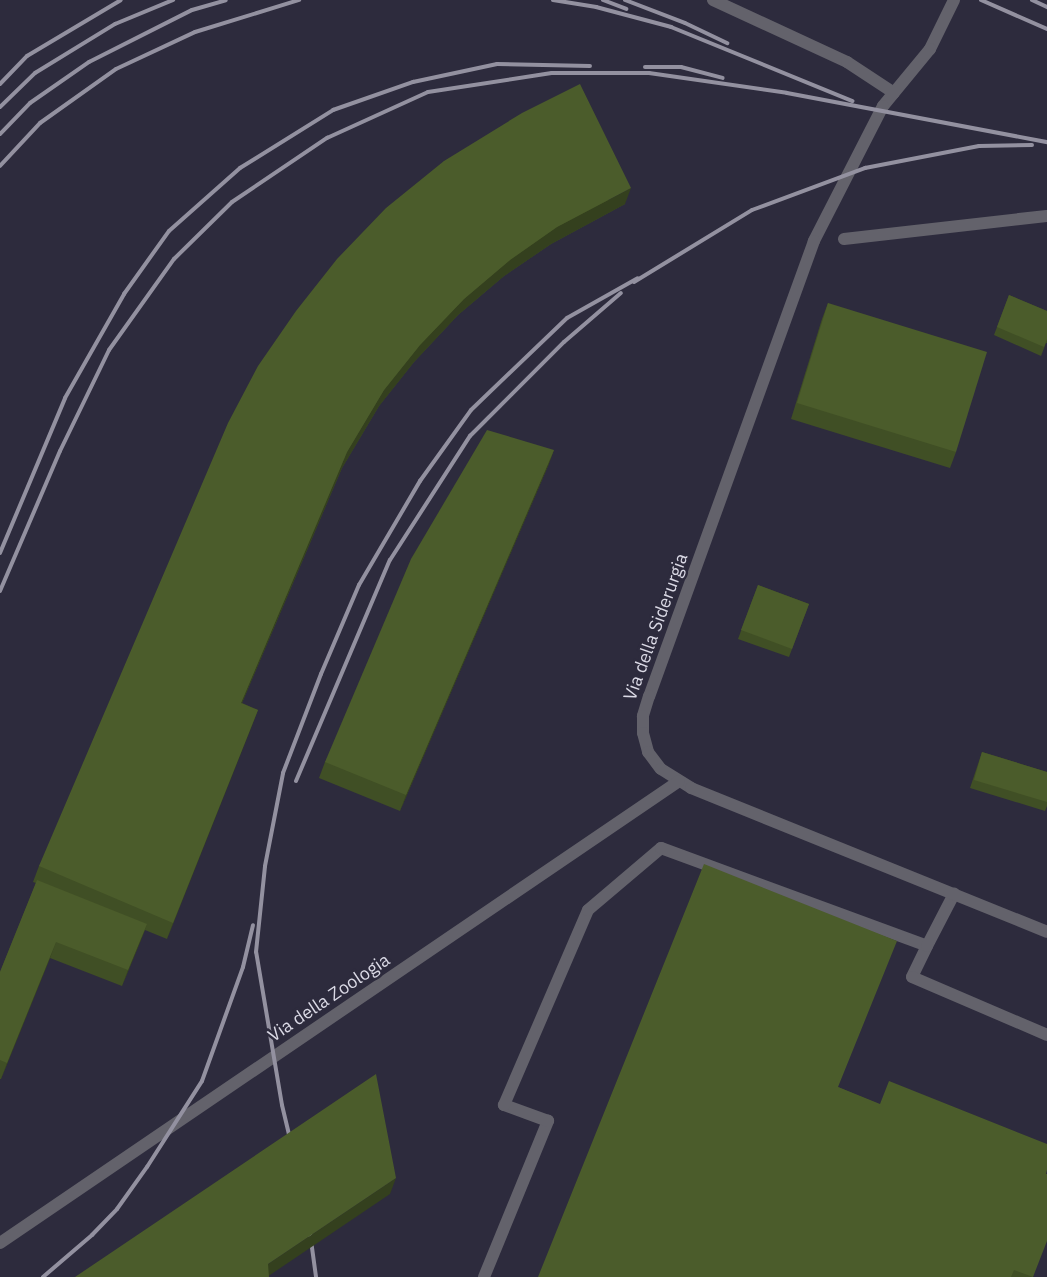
<!DOCTYPE html>
<style>
body{margin:0}
#map{position:relative;width:1047px;height:1277px;overflow:hidden;background:#2d2b3d;font-family:"IBM Plex Sans",sans-serif}
div>[style]{position:absolute}
.lane>*{height:12px;margin:-6px;padding:0 6px;transform-origin:6px;border-radius:6px;background:#63626b}
.street>*{height:12px;margin:-6px;padding:0 6px;transform-origin:6px;border-radius:6px;background:#63626b}
.rail>*{height:4px;margin:-2px;padding:0 2px;transform-origin:2px;border-radius:2px;background:#9391a0}
.wall>*{inset:0;background:#404f25}
.shaded-wall>*{inset:0;background:#34401e}
.building>*{inset:0;background:#4b5c2b}
span{translate:-50% -50%;white-space:nowrap;text-align:center;line-height:1.15;-webkit-text-stroke:5px #2d2b3d;paint-order:stroke}
.street-label{font-size:18px;color:#dad9e5}
</style>
<div id="map">
<div class="lane">
<i style="left:844px;top:239px;width:204px;rotate:-6.5deg"></i>
<i style="left:927px;top:946px;width:34px;rotate:116deg"></i>
<i style="left:912px;top:977px;width:147px;rotate:23.2deg"></i>
<i style="left:484px;top:1277px;width:169px;rotate:-67.7deg"></i>
<i style="left:548px;top:1121px;width:47px;rotate:-160deg"></i>
<i style="left:504px;top:1105px;width:212px;rotate:-66.7deg"></i>
<i style="left:588px;top:910px;width:96px;rotate:-40.3deg"></i>
<i style="left:661px;top:848px;width:283px;rotate:20.2deg"></i>
<i style="left:927px;top:946px;width:59px;rotate:-62.6deg"></i>
</div>
<div class="street">
<i style="left:713px;top:0;width:148px;rotate:24.8deg"></i>
<i style="left:847px;top:62px;width:56px;rotate:33.4deg"></i>
<i style="left:954px;top:0;width:55px;rotate:116.1deg"></i>
<i style="left:930px;top:49px;width:74px;rotate:129.5deg"></i>
<i style="left:883px;top:106px;width:152px;rotate:117.1deg"></i>
<i style="left:814px;top:241px;width:484px;rotate:109.9deg"></i>
<i style="left:649px;top:696px;width:21px;rotate:107deg"></i>
<i style="left:643px;top:716px;width:17px;rotate:90deg"></i>
<i style="left:643px;top:733px;width:20px;rotate:75deg"></i>
<i style="left:648px;top:752px;width:21px;rotate:53deg"></i>
<i style="left:661px;top:769px;width:36px;rotate:32deg"></i>
<i style="left:691px;top:788px;width:384px;rotate:22deg"></i>
<i style="left:0;top:1243px;width:821px;rotate:-34.23deg"></i>
</div>
<div class="rail">
<i style="left:553px;top:0;width:44px;rotate:9.2deg"></i>
<i style="left:596px;top:7px;width:78px;rotate:14.9deg"></i>
<i style="left:671px;top:27px;width:196px;rotate:22.2deg"></i>
<i style="left:603px;top:0;width:25px;rotate:21deg"></i>
<i style="left:625px;top:0;width:64px;rotate:21deg"></i>
<i style="left:685px;top:23px;width:47px;rotate:25.5deg"></i>
<i style="left:981px;top:0;width:72px;rotate:23.7deg"></i>
<i style="left:1032px;top:0;width:17px;rotate:25deg"></i>
<i style="left:645px;top:67px;width:36px"></i>
<i style="left:681px;top:67px;width:43px;rotate:14.7deg"></i>
<i style="left:0;top:84px;width:39px;rotate:-46deg"></i>
<i style="left:27px;top:56px;width:109px;rotate:-30.8deg"></i>
<i style="left:0;top:107px;width:49px;rotate:-44.2deg"></i>
<i style="left:35px;top:73px;width:94px;rotate:-31.5deg"></i>
<i style="left:115px;top:24px;width:63px;rotate:-22.5deg"></i>
<i style="left:0;top:134px;width:43px;rotate:-45.9deg"></i>
<i style="left:30px;top:103px;width:72px;rotate:-34.8deg"></i>
<i style="left:89px;top:62px;width:115px;rotate:-26.8deg"></i>
<i style="left:192px;top:10px;width:35px;rotate:-16deg"></i>
<i style="left:0;top:166px;width:59px;rotate:-47.1deg"></i>
<i style="left:40px;top:123px;width:93px;rotate:-35.4deg"></i>
<i style="left:116px;top:69px;width:87px;rotate:-25.1deg"></i>
<i style="left:195px;top:32px;width:109px;rotate:-17.1deg"></i>
<i style="left:634px;top:282px;width:138px;rotate:-31.4deg"></i>
<i style="left:752px;top:210px;width:121px;rotate:-20.4deg"></i>
<i style="left:865px;top:168px;width:116px;rotate:-10.9deg"></i>
<i style="left:979px;top:146px;width:53px;rotate:-1.1deg"></i>
<i style="left:0;top:553px;width:168px;rotate:-67.2deg"></i>
<i style="left:65px;top:398px;width:120px;rotate:-60.4deg"></i>
<i style="left:124px;top:294px;width:77px;rotate:-54.5deg"></i>
<i style="left:169px;top:231px;width:95px;rotate:-41.6deg"></i>
<i style="left:240px;top:168px;width:110px;rotate:-31.9deg"></i>
<i style="left:333px;top:110px;width:85px;rotate:-19.3deg"></i>
<i style="left:413px;top:82px;width:86px;rotate:-12.1deg"></i>
<i style="left:497px;top:64px;width:93px;rotate:1.2deg"></i>
<i style="left:0;top:591px;width:152px;rotate:-66.8deg"></i>
<i style="left:60px;top:451px;width:112px;rotate:-64.1deg"></i>
<i style="left:109px;top:350px;width:112px;rotate:-54.5deg"></i>
<i style="left:174px;top:259px;width:81px;rotate:-44.5deg"></i>
<i style="left:232px;top:202px;width:115px;rotate:-34deg"></i>
<i style="left:327px;top:138px;width:111px;rotate:-24.5deg"></i>
<i style="left:428px;top:92px;width:125px;rotate:-8.7deg"></i>
<i style="left:552px;top:73px;width:97px"></i>
<i style="left:649px;top:73px;width:139px;rotate:8.2deg"></i>
<i style="left:787px;top:93px;width:265px;rotate:10.7deg"></i>
<i style="left:296px;top:781px;width:240px;rotate:-67deg"></i>
<i style="left:390px;top:560px;width:148px;rotate:-57.2deg"></i>
<i style="left:470px;top:436px;width:133px;rotate:-45deg"></i>
<i style="left:564px;top:342px;width:75px;rotate:-40.7deg"></i>
<i style="left:292px;top:1147px;width:43px;rotate:-103.4deg"></i>
<i style="left:282px;top:1105px;width:155px;rotate:-99.6deg"></i>
<i style="left:256px;top:952px;width:86px;rotate:-84deg"></i>
<i style="left:265px;top:866px;width:95px;rotate:-79deg"></i>
<i style="left:283px;top:773px;width:106px;rotate:-69deg"></i>
<i style="left:321px;top:674px;width:97px;rotate:-66.9deg"></i>
<i style="left:359px;top:585px;width:121px;rotate:-59.6deg"></i>
<i style="left:420px;top:481px;width:87px;rotate:-54.3deg"></i>
<i style="left:471px;top:410px;width:133px;rotate:-43.8deg"></i>
<i style="left:567px;top:318px;width:81px;rotate:-29.4deg"></i>
<i style="left:310px;top:1233px;width:44px;rotate:82.2deg"></i>
<i style="left:43px;top:1277px;width:65px;rotate:-40.6deg"></i>
<i style="left:92px;top:1235px;width:36px;rotate:-46deg"></i>
<i style="left:117px;top:1209px;width:52px;rotate:-54.5deg"></i>
<i style="left:147px;top:1167px;width:102px;rotate:-57.4deg"></i>
<i style="left:202px;top:1081px;width:121px;rotate:-70.2deg"></i>
<i style="left:243px;top:967px;width:43px;rotate:-76.6deg"></i>
</div>
<div class="wall">
<i style="clip-path:polygon(444px 161px,625px 204px,551px 244px,504px 276px,458px 315px,414px 362px,379px 406px,342px 468px,242px 703px,258px 710px,167px 939px,145px 930px,122px 986px,50px 958px,1px 1079px,0 1079px,0 972px,36px 883px,33px 882px,39px 866px)"></i>
<i style="clip-path:polygon(1009px 295px,1047px 311px,1047px 343px,1046px 343px,1041px 356px,994px 335px)"></i>
<i style="clip-path:polygon(828px 303px,956px 452px,950px 468px,791px 419px,822px 319px)"></i>
<i style="clip-path:polygon(554px 450px,548px 466px,400px 811px,319px 778px,325px 762px)"></i>
<i style="clip-path:polygon(758px 585px,809px 604px,789px 657px,738px 639px)"></i>
<i style="clip-path:polygon(982px 752px,1047px 772px,1047px 806px,1045px 811px,970px 788px)"></i>
<i style="clip-path:polygon(838px 1087px,1046px 1174px,1033px 1277px,538px 1277px)"></i>
</div>
<div class="shaded-wall">
<i style="clip-path:polygon(631px 188px,625px 204px,551px 244px,504px 276px,458px 315px,414px 362px,379px 406px,342px 468px,235px 719px,241px 703px,347px 452px,384px 390px,420px 345px,464px 299px,510px 260px,557px 227px)"></i>
<i style="clip-path:polygon(554px 450px,548px 466px,400px 811px,406px 795px)"></i>
<i style="clip-path:polygon(258px 710px,252px 726px,167px 939px,173px 923px)"></i>
<i style="clip-path:polygon(147px 924px,141px 940px,122px 986px,128px 970px)"></i>
<i style="clip-path:polygon(56px 942px,50px 958px,1px 1079px,7px 1063px)"></i>
<i style="clip-path:polygon(396px 1178px,390px 1194px,267px 1277px,268px 1264px)"></i>
</div>
<div class="building">
<i style="clip-path:polygon(580px 84px,631px 188px,557px 227px,510px 260px,464px 299px,420px 345px,384px 390px,347px 452px,241px 703px,258px 710px,173px 923px,39px 866px,228px 423px,258px 366px,296px 311px,337px 259px,386px 208px,444px 161px,522px 113px)"></i>
<i style="clip-path:polygon(1009px 295px,1047px 311px,1047px 339px,1044px 347px,997px 327px)"></i>
<i style="clip-path:polygon(828px 303px,987px 352px,956px 452px,797px 403px)"></i>
<i style="clip-path:polygon(487px 430px,554px 450px,406px 795px,325px 762px,411px 559px)"></i>
<i style="clip-path:polygon(758px 585px,809px 604px,792px 649px,741px 630px)"></i>
<i style="clip-path:polygon(982px 752px,1047px 772px,1047px 802px,974px 780px)"></i>
<i style="clip-path:polygon(704px 864px,897px 941px,838px 1087px,880px 1104px,889px 1081px,1047px 1144px,1047px 1170px,1046px 1174px,1047px 1174px,1047px 1241px,1033px 1277px,1014px 1270px,1011px 1277px,538px 1277px)"></i>
<i style="clip-path:polygon(37px 880px,147px 924px,128px 970px,56px 942px,7px 1063px,0 1060px,0 972px)"></i>
<i style="clip-path:polygon(376px 1074px,396px 1178px,268px 1264px,269px 1277px,75px 1277px)"></i>
</div>
<div class="street-label">
<span style="left:656px;top:627px;rotate:-70deg">Via della Siderurgia</span>
<span style="left:329px;top:998px;rotate:-34deg">Via della Zoologia</span>
</div>
</div>
